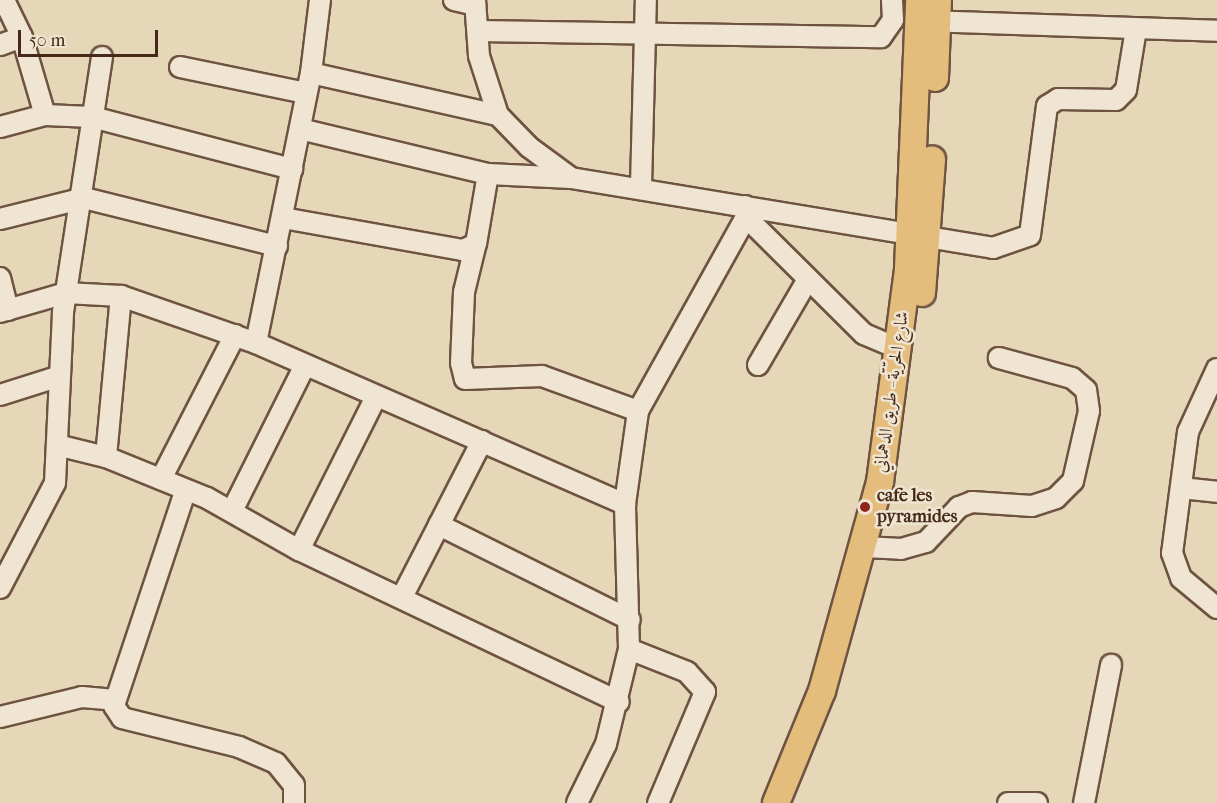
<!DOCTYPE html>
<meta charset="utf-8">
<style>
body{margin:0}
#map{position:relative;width:1217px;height:803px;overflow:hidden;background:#e7d7b9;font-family:"IM FELL French Canon",Amiri,serif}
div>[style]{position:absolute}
.roads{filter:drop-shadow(2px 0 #6e5440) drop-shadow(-2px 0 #6e5440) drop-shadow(0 2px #6e5440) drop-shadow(0 -2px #6e5440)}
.minor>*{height:20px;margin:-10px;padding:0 10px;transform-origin:10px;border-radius:10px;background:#efe5d2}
.major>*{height:26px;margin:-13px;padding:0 13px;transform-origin:13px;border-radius:13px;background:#e4bc7c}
.dots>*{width:16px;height:16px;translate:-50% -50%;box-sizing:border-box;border:3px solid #efe5d2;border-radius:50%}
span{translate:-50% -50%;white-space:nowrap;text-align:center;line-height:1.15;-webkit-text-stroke:5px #efe5d2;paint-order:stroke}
.street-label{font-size:18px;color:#462918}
.poi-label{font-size:18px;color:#462918;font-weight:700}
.left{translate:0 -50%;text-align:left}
.scale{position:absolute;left:18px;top:30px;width:140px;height:27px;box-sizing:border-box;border:3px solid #462918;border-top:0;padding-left:8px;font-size:18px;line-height:21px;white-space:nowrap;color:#462918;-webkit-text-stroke:4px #efe5d2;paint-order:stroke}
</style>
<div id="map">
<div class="roads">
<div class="minor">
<i style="left:4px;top:0;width:41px;rotate:64.1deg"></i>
<i style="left:22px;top:37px;width:81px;rotate:73.6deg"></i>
<i style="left:454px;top:0;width:22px;rotate:13deg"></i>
<i style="left:475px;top:0;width:56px;rotate:85.9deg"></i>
<i style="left:479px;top:56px;width:62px;rotate:72.1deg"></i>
<i style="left:498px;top:115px;width:45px;rotate:45.9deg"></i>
<i style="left:529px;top:147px;width:52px;rotate:36.4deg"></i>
<i style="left:571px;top:178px;width:428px;rotate:9.4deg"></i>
<i style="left:993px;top:248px;width:39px;rotate:-19deg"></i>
<i style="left:1030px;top:235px;width:130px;rotate:-82.5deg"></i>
<i style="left:1047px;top:106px;width:13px;rotate:-32deg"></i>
<i style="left:1058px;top:99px;width:58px;rotate:1deg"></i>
<i style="left:1116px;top:100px;width:14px;rotate:-45deg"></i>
<i style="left:1126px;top:90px;width:62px;rotate:-80.7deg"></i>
<i style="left:923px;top:21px;width:294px;rotate:1.9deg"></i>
<i style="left:478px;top:31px;width:403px;rotate:0.9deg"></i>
<i style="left:881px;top:37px;width:21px;rotate:-55deg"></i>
<i style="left:893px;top:20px;width:20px;rotate:-93deg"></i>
<i style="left:0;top:45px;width:23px;rotate:-20deg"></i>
<i style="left:180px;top:67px;width:129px;rotate:11.7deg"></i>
<i style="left:311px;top:73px;width:192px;rotate:12.7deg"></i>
<i style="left:0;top:127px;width:47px;rotate:-14.9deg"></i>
<i style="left:45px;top:115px;width:47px;rotate:2.4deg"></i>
<i style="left:92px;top:117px;width:207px;rotate:14.6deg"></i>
<i style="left:300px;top:129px;width:193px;rotate:13.5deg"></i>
<i style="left:641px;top:186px;width:186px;rotate:-88.5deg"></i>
<i style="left:746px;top:217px;width:166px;rotate:44.8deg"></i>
<i style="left:864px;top:334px;width:38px;rotate:23deg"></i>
<i style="left:283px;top:218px;width:183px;rotate:10.1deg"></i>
<i style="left:463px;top:250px;width:14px;rotate:-25deg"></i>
<i style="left:476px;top:244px;width:71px;rotate:-80.3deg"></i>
<i style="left:488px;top:174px;width:83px;rotate:2.8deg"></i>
<i style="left:0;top:219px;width:87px;rotate:-14deg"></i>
<i style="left:84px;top:198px;width:199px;rotate:14deg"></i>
<i style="left:475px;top:247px;width:46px;rotate:103.7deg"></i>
<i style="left:464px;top:292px;width:71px;rotate:92.4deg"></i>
<i style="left:461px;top:363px;width:16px;rotate:76deg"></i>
<i style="left:465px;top:379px;width:77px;rotate:-2.2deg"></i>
<i style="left:542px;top:376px;width:102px;rotate:20deg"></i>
<i style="left:0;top:278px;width:33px;rotate:76deg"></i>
<i style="left:0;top:312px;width:69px;rotate:-16.1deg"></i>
<i style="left:66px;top:293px;width:55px;rotate:3.1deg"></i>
<i style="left:121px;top:296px;width:143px;rotate:19.2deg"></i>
<i style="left:256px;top:343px;width:403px;rotate:23.6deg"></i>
<i style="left:256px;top:343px;width:276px;rotate:-78.5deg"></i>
<i style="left:311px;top:73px;width:74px;rotate:-83deg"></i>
<i style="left:758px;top:365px;width:99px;rotate:-59.8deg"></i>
<i style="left:1217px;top:369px;width:69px;rotate:114.7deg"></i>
<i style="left:1188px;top:432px;width:122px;rotate:97.5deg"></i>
<i style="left:1172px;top:553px;width:27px;rotate:70deg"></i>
<i style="left:1181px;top:578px;width:47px;rotate:39.8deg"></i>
<i style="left:0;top:395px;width:63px;rotate:-17.6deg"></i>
<i style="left:482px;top:441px;width:94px;rotate:117.1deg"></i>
<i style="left:439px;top:525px;width:213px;rotate:26.4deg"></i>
<i style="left:57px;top:445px;width:50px;rotate:13.8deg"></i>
<i style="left:106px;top:457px;width:109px;rotate:22.1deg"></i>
<i style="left:207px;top:498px;width:106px;rotate:29.5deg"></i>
<i style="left:299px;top:550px;width:354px;rotate:25.4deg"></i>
<i style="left:106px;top:457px;width:162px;rotate:-84.7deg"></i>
<i style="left:161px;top:479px;width:162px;rotate:-62.8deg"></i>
<i style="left:1181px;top:488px;width:36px;rotate:6deg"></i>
<i style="left:185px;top:492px;width:225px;rotate:108.4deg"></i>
<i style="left:114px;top:706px;width:14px;rotate:56deg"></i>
<i style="left:122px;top:718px;width:121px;rotate:13.9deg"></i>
<i style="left:239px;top:747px;width:40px;rotate:23.4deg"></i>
<i style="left:276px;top:763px;width:28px;rotate:51deg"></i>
<i style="left:294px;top:785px;width:18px;rotate:90deg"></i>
<i style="left:232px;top:511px;width:161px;rotate:-63.4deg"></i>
<i style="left:865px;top:547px;width:36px;rotate:3deg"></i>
<i style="left:901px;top:549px;width:26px;rotate:-16deg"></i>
<i style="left:926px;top:542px;width:48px;rotate:-46.7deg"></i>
<i style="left:959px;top:507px;width:14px;rotate:-21deg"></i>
<i style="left:972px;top:502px;width:60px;rotate:3.8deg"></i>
<i style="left:1032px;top:506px;width:25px;rotate:-18deg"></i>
<i style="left:1056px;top:498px;width:24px;rotate:-45deg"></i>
<i style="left:1073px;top:481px;width:72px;rotate:-77.1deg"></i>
<i style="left:1089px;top:411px;width:21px;rotate:-98deg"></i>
<i style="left:1086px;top:390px;width:18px;rotate:-139deg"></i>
<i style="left:1072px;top:378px;width:76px;rotate:-164.7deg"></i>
<i style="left:299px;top:550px;width:171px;rotate:-63.3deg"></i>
<i style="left:0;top:588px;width:119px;rotate:-62.4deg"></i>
<i style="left:55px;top:483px;width:171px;rotate:-87.3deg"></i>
<i style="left:63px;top:312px;width:258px;rotate:-81.3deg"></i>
<i style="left:402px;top:597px;width:81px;rotate:-62.8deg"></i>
<i style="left:629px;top:649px;width:62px;rotate:21.6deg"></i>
<i style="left:687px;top:672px;width:27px;rotate:48deg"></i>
<i style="left:705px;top:692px;width:121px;rotate:112.9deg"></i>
<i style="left:0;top:717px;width:84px;rotate:-13.7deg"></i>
<i style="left:82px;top:697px;width:33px;rotate:5deg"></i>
<i style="left:577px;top:803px;width:66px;rotate:-63.8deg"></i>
<i style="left:606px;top:744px;width:98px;rotate:-76.4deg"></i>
<i style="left:629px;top:649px;width:145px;rotate:-91.6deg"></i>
<i style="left:625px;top:504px;width:94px;rotate:-82deg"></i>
<i style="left:638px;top:411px;width:222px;rotate:-60.9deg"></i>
<i style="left:746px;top:217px;width:11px;rotate:-95deg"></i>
<i style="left:1008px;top:803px;width:29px"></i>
<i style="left:1084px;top:803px;width:141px;rotate:-78.9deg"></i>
</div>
<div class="major">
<i style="left:935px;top:78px;width:78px;rotate:-87.8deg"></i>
<i style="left:922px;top:293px;width:134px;rotate:-85.7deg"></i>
<i style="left:776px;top:803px;width:121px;rotate:-67.7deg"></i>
<i style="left:822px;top:691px;width:217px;rotate:-74.5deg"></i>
<i style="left:880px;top:482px;width:216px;rotate:-82.5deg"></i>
<i style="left:908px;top:268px;width:268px;rotate:-87.6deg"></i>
</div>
</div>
<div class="dots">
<i style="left:865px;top:507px;background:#8f2418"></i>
</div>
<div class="street-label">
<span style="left:892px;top:392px;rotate:-82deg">شارع الحرّيّة - طريق الدهماني</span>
</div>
<div class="poi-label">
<span class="left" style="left:877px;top:507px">cafe les<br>pyramides</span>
</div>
<div class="scale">50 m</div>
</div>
